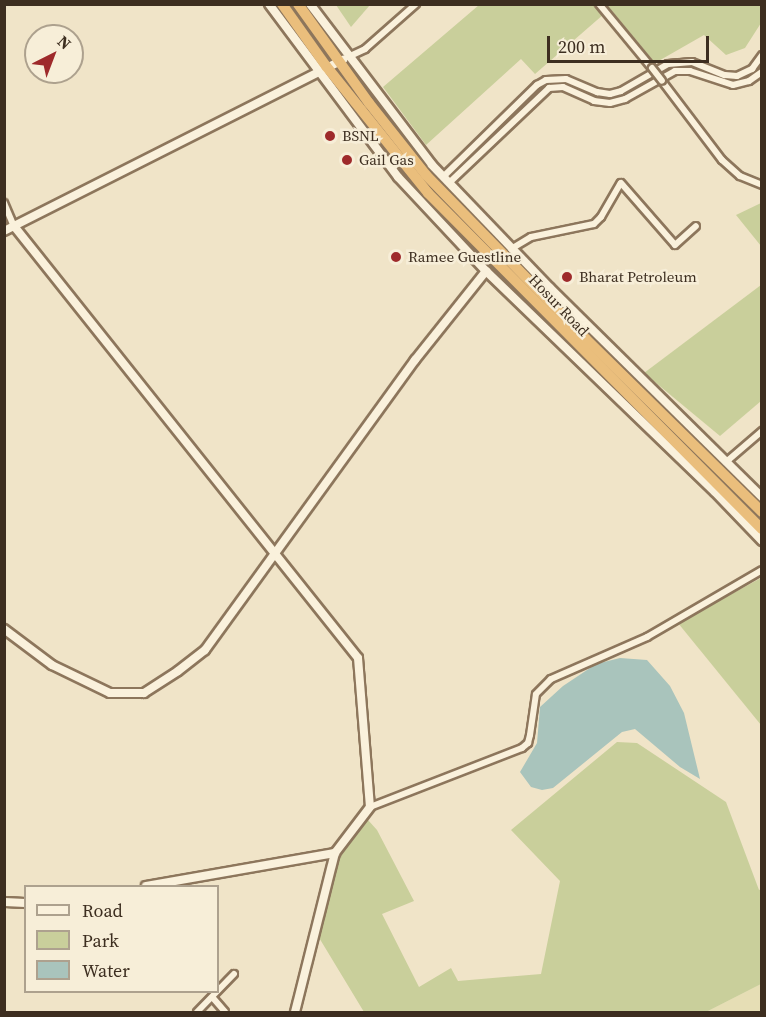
<!DOCTYPE html>
<style>
body{margin:0}
#map{position:relative;width:766px;height:1017px;overflow:hidden;background:#f0e4c8;font-family:"Source Serif 4",serif}
div>[style]{position:absolute}
.farmland>*{inset:0;background:#e6deb5}
.green>*{inset:0;background:#c9cf9b}
.water>*{inset:0;background:#a9c4bc}
.roads{filter:drop-shadow(2px 0 #8d765c) drop-shadow(-2px 0 #8d765c) drop-shadow(0 2px #8d765c) drop-shadow(0 -2px #8d765c)}
.minor>*{height:6px;margin:-3px;padding:0 3px;transform-origin:3px;border-radius:3px;background:#faf1dc}
.tertiary>*{height:8px;margin:-4px;padding:0 4px;transform-origin:4px;border-radius:4px;background:#faf1dc}
.trunk>*{height:10px;margin:-5px;padding:0 5px;transform-origin:5px;border-radius:5px;background:#eabe7c}
.bridges{filter:drop-shadow(2px 0 #8d765c) drop-shadow(-2px 0 #8d765c) drop-shadow(0 2px #8d765c) drop-shadow(0 -2px #8d765c)}
.minor-bridge>*{height:6px;margin:-3px;padding:0 3px;transform-origin:3px;border-radius:3px;background:#faf1dc}
.dots>*{width:16px;height:16px;translate:-50% -50%;box-sizing:border-box;border:3px solid #f7eed8;border-radius:50%}
span{translate:-50% -50%;white-space:nowrap;text-align:center;line-height:1.15;-webkit-text-stroke:5px #f7eed8;paint-order:stroke}
.poi-label{font-size:15px;color:#3d2e20}
.left{translate:0 -50%;text-align:left}
.street-label{font-size:15px;color:#3d2e20}
.frame{position:absolute;inset:0;border:6px solid #3d2e20;pointer-events:none}
.legend{position:absolute;left:24px;top:885px;width:195px;height:108px;box-sizing:border-box;background:#f7eed8;border:2px solid #ada18e;margin:0;padding:8px 10px;list-style:none;font-size:18px;color:#3d2e20}
.legend li{display:flex;align-items:center;gap:12px;height:30px}
.legend b{width:30px;border:2px solid #ada18e}
.north{position:absolute;left:24px;top:24px;width:60px;height:60px;box-sizing:border-box;background:#f7eed8;border:2px solid #ada18e;border-radius:50%;rotate:42deg;font-size:16px;font-weight:700;line-height:24px;text-align:center;color:#3d2e20}
.north::after{content:'';display:block;margin:auto;width:21px;height:27px;background:#9e2a2b;clip-path:polygon(50% 0,100% 100%,50% 72%,0 100%)}
.scale{position:absolute;left:547px;top:36px;width:162px;height:27px;box-sizing:border-box;border:3px solid #3d2e20;border-top:0;padding-left:8px;font-size:18px;line-height:21px;white-space:nowrap;color:#3d2e20;-webkit-text-stroke:4px #f7eed8;paint-order:stroke}
</style>
<div id="map">
<div class="farmland">
<i style="clip-path:polygon(761px 984px,761px 1012px,706px 1012px)"></i>
</div>
<div class="green">
<i style="clip-path:polygon(336px 5px,370px 5px,351px 27px)"></i>
<i style="clip-path:polygon(479px 5px,595px 5px,604px 14px,535px 74px,521px 59px,426px 145px,383px 87px)"></i>
<i style="clip-path:polygon(607px 5px,761px 5px,761px 23px,745px 48px,726px 55px,704px 35px,655px 63px)"></i>
<i style="clip-path:polygon(761px 203px,761px 246px,736px 215px)"></i>
<i style="clip-path:polygon(761px 285px,761px 401px,720px 436px,644px 373px)"></i>
<i style="clip-path:polygon(761px 578px,761px 725px,678px 623px)"></i>
<i style="clip-path:polygon(617px 742px,637px 743px,726px 802px,759px 890px,761px 889px,761px 984px,706px 1012px,364px 1012px,318px 936px,339px 855px,368px 820px,377px 830px,414px 901px,382px 914px,419px 987px,451px 968px,458px 981px,541px 974px,560px 881px,511px 830px)"></i>
</div>
<div class="water">
<i style="clip-path:polygon(620px 658px,647px 660px,670px 686px,684px 713px,700px 779px,680px 767px,635px 729px,622px 732px,553px 788px,542px 790px,531px 787px,520px 772px,537px 743px,540px 707px,563px 686px,596px 664px)"></i>
</div>
<div class="roads">
<div class="minor">
<i style="left:599px;top:4px;width:83px;rotate:50.4deg"></i>
<i style="left:348px;top:57px;width:19px;rotate:-25deg"></i>
<i style="left:365px;top:49px;width:68px;rotate:-41.4deg"></i>
<i style="left:662px;top:81px;width:99px;rotate:52.8deg"></i>
<i style="left:722px;top:160px;width:24px;rotate:42deg"></i>
<i style="left:740px;top:176px;width:24px;rotate:22deg"></i>
<i style="left:443px;top:177px;width:132px;rotate:-44.4deg"></i>
<i style="left:537px;top:85px;width:10px;rotate:-29deg"></i>
<i style="left:546px;top:80px;width:20px;rotate:-3deg"></i>
<i style="left:566px;top:79px;width:34px;rotate:23deg"></i>
<i style="left:597px;top:92px;width:13px;rotate:9deg"></i>
<i style="left:610px;top:94px;width:11px;rotate:-15deg"></i>
<i style="left:621px;top:91px;width:54px;rotate:-29.9deg"></i>
<i style="left:668px;top:64px;width:24px;rotate:-5deg"></i>
<i style="left:692px;top:62px;width:35px;rotate:22deg"></i>
<i style="left:725px;top:75px;width:12px;rotate:5deg"></i>
<i style="left:737px;top:76px;width:17px;rotate:-25deg"></i>
<i style="left:752px;top:69px;width:17px;rotate:-54deg"></i>
<i style="left:449px;top:183px;width:138px;rotate:-43.5deg"></i>
<i style="left:549px;top:88px;width:14px;rotate:-4deg"></i>
<i style="left:563px;top:87px;width:34px;rotate:24deg"></i>
<i style="left:594px;top:101px;width:16px;rotate:7deg"></i>
<i style="left:610px;top:103px;width:16px;rotate:-15deg"></i>
<i style="left:625px;top:99px;width:57px;rotate:-29.2deg"></i>
<i style="left:675px;top:71px;width:15px"></i>
<i style="left:690px;top:71px;width:45px;rotate:18deg"></i>
<i style="left:733px;top:85px;width:16px;rotate:-14deg"></i>
<i style="left:749px;top:81px;width:16px;rotate:-35deg"></i>
<i style="left:4px;top:203px;width:25px;rotate:67deg"></i>
<i style="left:511px;top:249px;width:23px;rotate:-31deg"></i>
<i style="left:531px;top:237px;width:64px;rotate:-11.7deg"></i>
<i style="left:594px;top:224px;width:10px;rotate:-45deg"></i>
<i style="left:601px;top:217px;width:39px;rotate:-60deg"></i>
<i style="left:621px;top:183px;width:82px;rotate:48.9deg"></i>
<i style="left:675px;top:245px;width:28px;rotate:-42deg"></i>
<i style="left:726px;top:462px;width:48px;rotate:-40.7deg"></i>
<i style="left:370px;top:807px;width:163px;rotate:-21.2deg"></i>
<i style="left:522px;top:748px;width:8px;rotate:-40deg"></i>
<i style="left:528px;top:743px;width:8px;rotate:-76deg"></i>
<i style="left:530px;top:735px;width:41px;rotate:-81.7deg"></i>
<i style="left:536px;top:694px;width:21px;rotate:-45deg"></i>
<i style="left:551px;top:679px;width:105px;rotate:-23.6deg"></i>
<i style="left:647px;top:637px;width:133px;rotate:-30.2deg"></i>
<i style="left:213px;top:998px;width:18px;rotate:49deg"></i>
<i style="left:197px;top:1012px;width:53px;rotate:-45.8deg"></i>
</div>
<div class="tertiary">
<i style="left:269px;top:4px;width:216px;rotate:53.3deg"></i>
<i style="left:398px;top:177px;width:129px;rotate:46.9deg"></i>
<i style="left:486px;top:271px;width:318px;rotate:44deg"></i>
<i style="left:715px;top:492px;width:68px;rotate:46.2deg"></i>
<i style="left:310px;top:4px;width:202px;rotate:52.8deg"></i>
<i style="left:432px;top:165px;width:170px;rotate:46.2deg"></i>
<i style="left:550px;top:288px;width:298px;rotate:44.6deg"></i>
<i style="left:14px;top:226px;width:552px;rotate:51.47deg"></i>
<i style="left:358px;top:658px;width:149px;rotate:85.4deg"></i>
<i style="left:370px;top:807px;width:58px;rotate:127.3deg"></i>
<i style="left:335px;top:853px;width:192px;rotate:170.1deg"></i>
<i style="left:4px;top:231px;width:380px;rotate:-26.8deg"></i>
<i style="left:4px;top:629px;width:60px;rotate:36.9deg"></i>
<i style="left:52px;top:665px;width:64px;rotate:25.8deg"></i>
<i style="left:110px;top:693px;width:34px"></i>
<i style="left:144px;top:693px;width:40px;rotate:-32.9deg"></i>
<i style="left:178px;top:671px;width:34px;rotate:-38deg"></i>
<i style="left:205px;top:650px;width:358px;rotate:-54.1deg"></i>
<i style="left:415px;top:360px;width:114px;rotate:-51.4deg"></i>
<i style="left:4px;top:902px;width:22px;rotate:3deg"></i>
<i style="left:295px;top:1012px;width:164px;rotate:-75.9deg"></i>
</div>
<div class="trunk">
<i style="left:282px;top:4px;width:76px;rotate:54.6deg"></i>
<i style="left:326px;top:66px;width:163px;rotate:51.2deg"></i>
<i style="left:428px;top:193px;width:474px;rotate:45.2deg"></i>
<i style="left:298px;top:4px;width:122px;rotate:54.4deg"></i>
<i style="left:369px;top:103px;width:92px;rotate:51.6deg"></i>
<i style="left:426px;top:175px;width:229px;rotate:45.7deg"></i>
<i style="left:586px;top:339px;width:247px;rotate:44.5deg"></i>
</div>
</div>
<div class="bridges">
<div class="minor-bridge">
<i style="left:652px;top:68px;width:16px;rotate:52deg"></i>
</div>
</div>
<div class="dots">
<i style="left:330px;top:136px;background:#9e2a2b"></i>
<i style="left:347px;top:160px;background:#9e2a2b"></i>
<i style="left:396px;top:257px;background:#9e2a2b"></i>
<i style="left:567px;top:277px;background:#9e2a2b"></i>
</div>
<div class="poi-label">
<span class="left" style="left:342px;top:136px">BSNL</span>
<span class="left" style="left:359px;top:160px">Gail Gas</span>
<span class="left" style="left:408px;top:257px">Ramee Guestline</span>
<span class="left" style="left:579px;top:277px">Bharat Petroleum</span>
</div>
<div class="street-label">
<span style="left:559px;top:305px;rotate:46deg">Hosur Road</span>
</div>
<div class="frame"></div>
<ul class="legend">
<li><b style="height:8px;background:#faf1dc"></b>Road</li>
<li><b style="height:16px;background:#c9cf9b"></b>Park</li>
<li><b style="height:16px;background:#a9c4bc"></b>Water</li>
</ul>
<div class="north">N</div>
<div class="scale">200 m</div>
</div>
